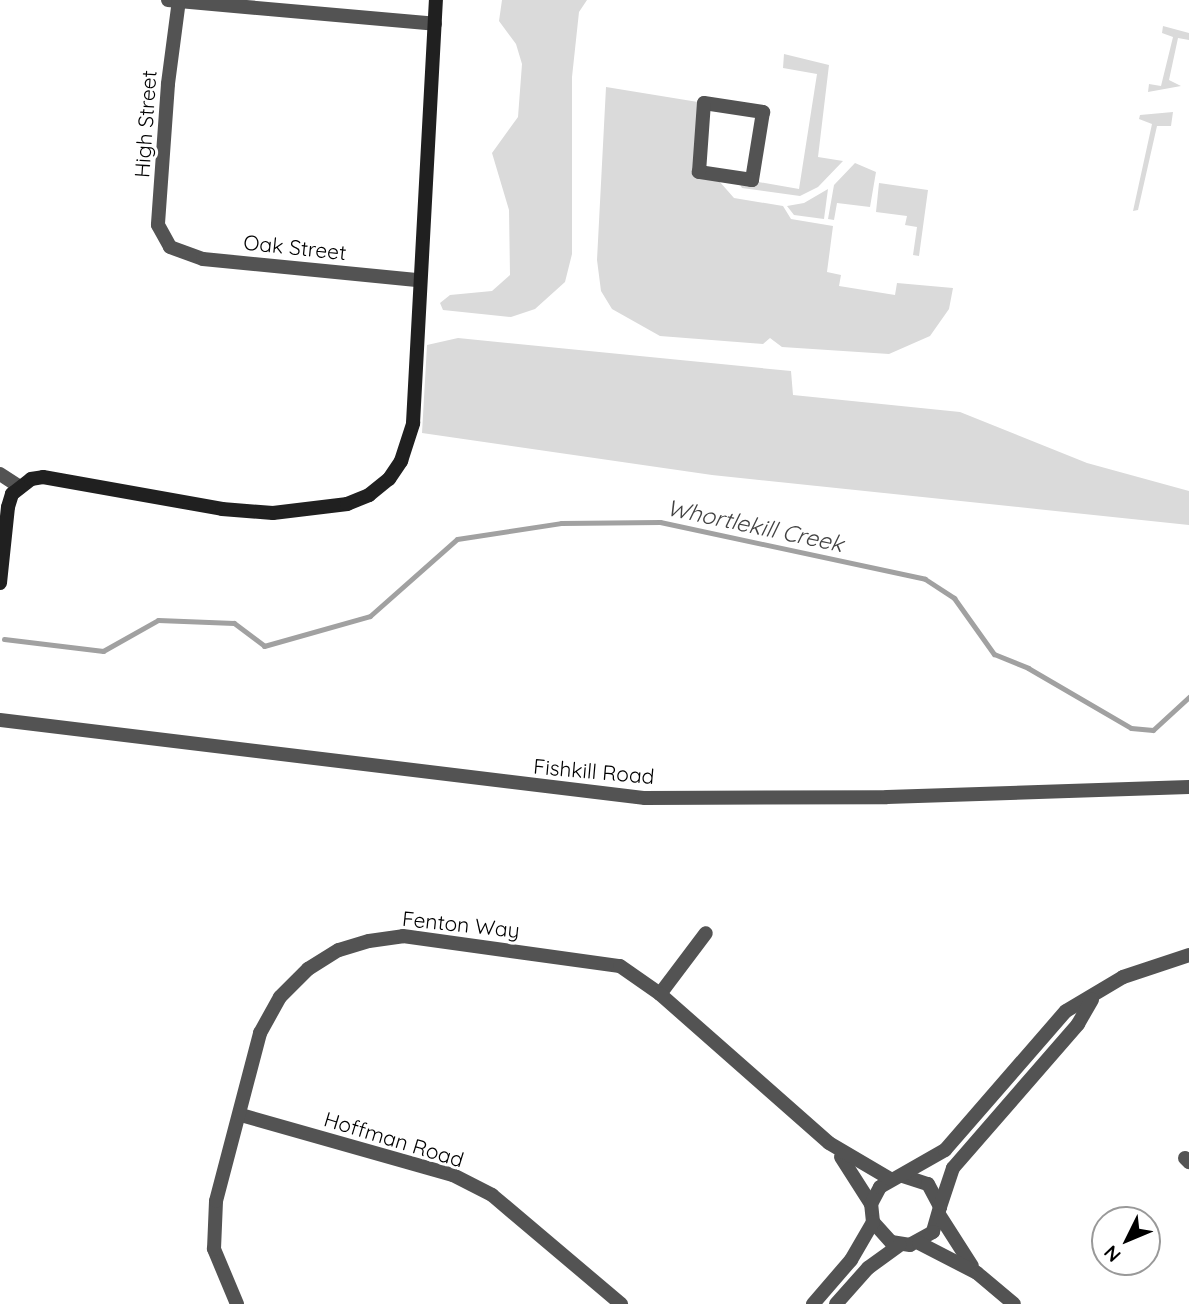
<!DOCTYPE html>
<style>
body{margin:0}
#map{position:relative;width:1189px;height:1304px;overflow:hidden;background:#fff;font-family:Quicksand,sans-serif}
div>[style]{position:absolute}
.green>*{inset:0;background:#dadada}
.stream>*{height:5px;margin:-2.5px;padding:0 2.5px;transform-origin:2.5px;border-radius:2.5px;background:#a1a1a1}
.street>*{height:14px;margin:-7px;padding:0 7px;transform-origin:7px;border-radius:7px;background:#535353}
.secondary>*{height:14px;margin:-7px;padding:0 7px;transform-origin:7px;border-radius:7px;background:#202020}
span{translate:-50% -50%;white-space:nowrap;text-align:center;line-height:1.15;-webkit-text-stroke:6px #fff;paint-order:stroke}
.street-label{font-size:21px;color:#000}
.water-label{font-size:23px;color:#424242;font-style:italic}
.north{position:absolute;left:1091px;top:1206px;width:70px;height:70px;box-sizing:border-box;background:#fff;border:2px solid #999;border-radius:50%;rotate:227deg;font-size:19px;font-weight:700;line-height:28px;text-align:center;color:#000}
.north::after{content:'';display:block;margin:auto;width:24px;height:32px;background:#000;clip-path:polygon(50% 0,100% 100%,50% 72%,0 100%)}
</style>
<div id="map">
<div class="green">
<i style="clip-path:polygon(502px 0,587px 0,579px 12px,572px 77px,572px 254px,565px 282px,535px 309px,511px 317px,443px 310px,440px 303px,450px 295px,492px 291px,510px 275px,509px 210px,492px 153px,518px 117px,522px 64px,516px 44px,499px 21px)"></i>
<i style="clip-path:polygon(1163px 26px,1189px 33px,1189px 40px,1178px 38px,1169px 80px,1181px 86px,1148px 92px,1149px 84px,1161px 86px,1173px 37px,1162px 33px)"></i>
<i style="clip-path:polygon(784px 54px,829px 65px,818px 157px,843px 161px,818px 187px,800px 196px,742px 188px,736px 178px,799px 189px,817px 74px,783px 68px)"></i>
<i style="clip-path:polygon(606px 87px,704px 103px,699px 171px,712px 173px,734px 198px,783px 206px,791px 219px,833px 226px,827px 272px,841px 275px,839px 286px,895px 295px,897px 283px,953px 288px,949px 309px,930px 336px,889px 354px,782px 347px,770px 338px,763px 344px,660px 336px,612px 309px,601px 291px,597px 260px)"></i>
<i style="clip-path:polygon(1173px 112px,1171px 126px,1157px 126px,1138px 210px,1133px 211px,1152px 124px,1139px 119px,1140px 115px)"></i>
<i style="clip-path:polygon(855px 163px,876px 172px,870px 207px,837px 203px,834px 220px,828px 219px,834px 185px)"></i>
<i style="clip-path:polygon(879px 183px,928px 190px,919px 256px,913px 255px,917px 227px,905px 225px,907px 216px,876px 212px)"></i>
<i style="clip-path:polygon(828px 189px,824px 219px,794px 215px,787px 206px,804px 203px)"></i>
<i style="clip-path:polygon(458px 338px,791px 371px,793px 395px,960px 412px,1087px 463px,1189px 491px,1189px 525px,712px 475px,422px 433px,427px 345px)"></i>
</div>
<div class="stream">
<i style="left:4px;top:639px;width:100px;rotate:6.9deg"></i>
<i style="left:103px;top:651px;width:63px;rotate:-29.4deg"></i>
<i style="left:158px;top:620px;width:76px;rotate:2.3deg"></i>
<i style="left:234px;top:623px;width:38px;rotate:37deg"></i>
<i style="left:264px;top:646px;width:110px;rotate:-15.8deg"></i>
<i style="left:370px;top:616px;width:116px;rotate:-41.5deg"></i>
<i style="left:457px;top:539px;width:105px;rotate:-8.7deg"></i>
<i style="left:561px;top:523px;width:99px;rotate:-0.6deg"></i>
<i style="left:660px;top:522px;width:271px;rotate:12.1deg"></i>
<i style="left:925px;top:579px;width:35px;rotate:33deg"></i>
<i style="left:954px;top:598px;width:69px;rotate:54.5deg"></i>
<i style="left:994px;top:654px;width:37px;rotate:22deg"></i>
<i style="left:1028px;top:668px;width:119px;rotate:30.2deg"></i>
<i style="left:1131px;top:728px;width:22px;rotate:5deg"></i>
<i style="left:1153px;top:730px;width:49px;rotate:-42.5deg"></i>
</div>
<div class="street">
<i style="left:168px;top:0;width:268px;rotate:5.1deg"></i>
<i style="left:179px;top:0;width:85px;rotate:97.5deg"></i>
<i style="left:168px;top:84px;width:141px;rotate:94.1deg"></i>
<i style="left:158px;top:225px;width:25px;rotate:61deg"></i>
<i style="left:170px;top:247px;width:35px;rotate:20deg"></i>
<i style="left:203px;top:259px;width:217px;rotate:5.6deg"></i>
<i style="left:704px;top:103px;width:60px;rotate:8.7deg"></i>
<i style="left:763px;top:112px;width:69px;rotate:99.2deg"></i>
<i style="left:752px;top:180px;width:54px;rotate:-171.4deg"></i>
<i style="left:699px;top:172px;width:69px;rotate:-85.9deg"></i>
<i style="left:0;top:474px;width:24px;rotate:33deg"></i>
<i style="left:0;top:720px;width:650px;rotate:6.9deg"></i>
<i style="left:645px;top:798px;width:242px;rotate:-0.2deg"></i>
<i style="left:887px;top:797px;width:302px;rotate:-1.9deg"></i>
<i style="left:660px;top:994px;width:76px;rotate:-53deg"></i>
<i style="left:241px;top:1115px;width:220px;rotate:15.8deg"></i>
<i style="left:453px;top:1175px;width:44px;rotate:27.1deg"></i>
<i style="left:492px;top:1195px;width:169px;rotate:40.2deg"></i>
<i style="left:841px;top:1157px;width:56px;rotate:57.4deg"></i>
<i style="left:1185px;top:1158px;width:6px;rotate:45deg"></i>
<i style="left:903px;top:1176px;width:26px;rotate:18deg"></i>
<i style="left:928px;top:1184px;width:26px;rotate:62deg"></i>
<i style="left:940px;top:1207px;width:26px;rotate:106deg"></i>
<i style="left:933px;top:1232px;width:26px;rotate:151deg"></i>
<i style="left:910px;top:1245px;width:19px;rotate:-171deg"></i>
<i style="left:891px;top:1242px;width:27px;rotate:-132deg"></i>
<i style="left:873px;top:1222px;width:18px;rotate:-96deg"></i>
<i style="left:871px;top:1204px;width:19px;rotate:-62deg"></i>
<i style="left:880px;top:1187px;width:75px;rotate:-29.6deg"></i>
<i style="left:945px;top:1150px;width:184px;rotate:-49deg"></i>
<i style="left:1066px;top:1011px;width:66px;rotate:-30.8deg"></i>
<i style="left:1123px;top:977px;width:70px;rotate:-18.4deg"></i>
<i style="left:940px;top:1207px;width:41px;rotate:-71.6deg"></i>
<i style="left:953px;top:1168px;width:191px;rotate:-49deg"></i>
<i style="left:1078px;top:1024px;width:28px;rotate:-60deg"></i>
<i style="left:940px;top:1216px;width:59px;rotate:57.4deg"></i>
<i style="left:919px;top:1243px;width:65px;rotate:27.3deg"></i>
<i style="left:977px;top:1273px;width:48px;rotate:40deg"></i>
<i style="left:237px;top:1304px;width:60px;rotate:-112.7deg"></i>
<i style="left:214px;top:1249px;width:48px;rotate:-87.6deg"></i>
<i style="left:216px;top:1201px;width:174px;rotate:-75.3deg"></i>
<i style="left:260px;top:1033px;width:41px;rotate:-60.9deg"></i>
<i style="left:280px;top:997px;width:40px;rotate:-45deg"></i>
<i style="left:308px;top:969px;width:36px;rotate:-32deg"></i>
<i style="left:339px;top:950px;width:31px;rotate:-17deg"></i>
<i style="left:369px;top:941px;width:34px;rotate:-8deg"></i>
<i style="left:403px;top:936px;width:219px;rotate:7.9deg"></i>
<i style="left:620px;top:966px;width:49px;rotate:35deg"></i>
<i style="left:660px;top:994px;width:225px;rotate:41.4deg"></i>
<i style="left:829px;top:1143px;width:71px;rotate:30.5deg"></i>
<i style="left:813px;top:1304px;width:58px;rotate:-49.2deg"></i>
<i style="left:851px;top:1260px;width:44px;rotate:-59.9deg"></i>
<i style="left:836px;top:1304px;width:48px;rotate:-48.4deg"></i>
<i style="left:868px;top:1268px;width:39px;rotate:-36deg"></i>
</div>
<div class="secondary">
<i style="left:0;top:583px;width:76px;rotate:-84deg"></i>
<i style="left:8px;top:507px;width:14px;rotate:-73deg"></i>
<i style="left:12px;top:494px;width:24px;rotate:-38deg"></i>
<i style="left:31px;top:479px;width:12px;rotate:-9deg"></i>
<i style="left:43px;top:477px;width:182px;rotate:10.1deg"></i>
<i style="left:222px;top:509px;width:51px;rotate:4.5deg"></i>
<i style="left:273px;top:513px;width:75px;rotate:-6.9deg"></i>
<i style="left:347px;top:504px;width:24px;rotate:-22deg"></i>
<i style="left:369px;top:495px;width:26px;rotate:-39deg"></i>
<i style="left:389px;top:479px;width:22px;rotate:-56deg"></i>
<i style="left:401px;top:461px;width:40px;rotate:-72deg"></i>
<i style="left:413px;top:423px;width:424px;rotate:-86.9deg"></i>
</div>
<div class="street-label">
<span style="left:145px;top:124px;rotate:-86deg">High Street</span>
<span style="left:295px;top:247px;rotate:6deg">Oak Street</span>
<span style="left:594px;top:771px;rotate:5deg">Fishkill Road</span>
<span style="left:461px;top:924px;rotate:6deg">Fenton Way</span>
<span style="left:394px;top:1139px;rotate:17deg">Hoffman Road</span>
</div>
<div class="water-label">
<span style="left:755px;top:526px;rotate:12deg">Whortlekill Creek</span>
</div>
<div class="north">N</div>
</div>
